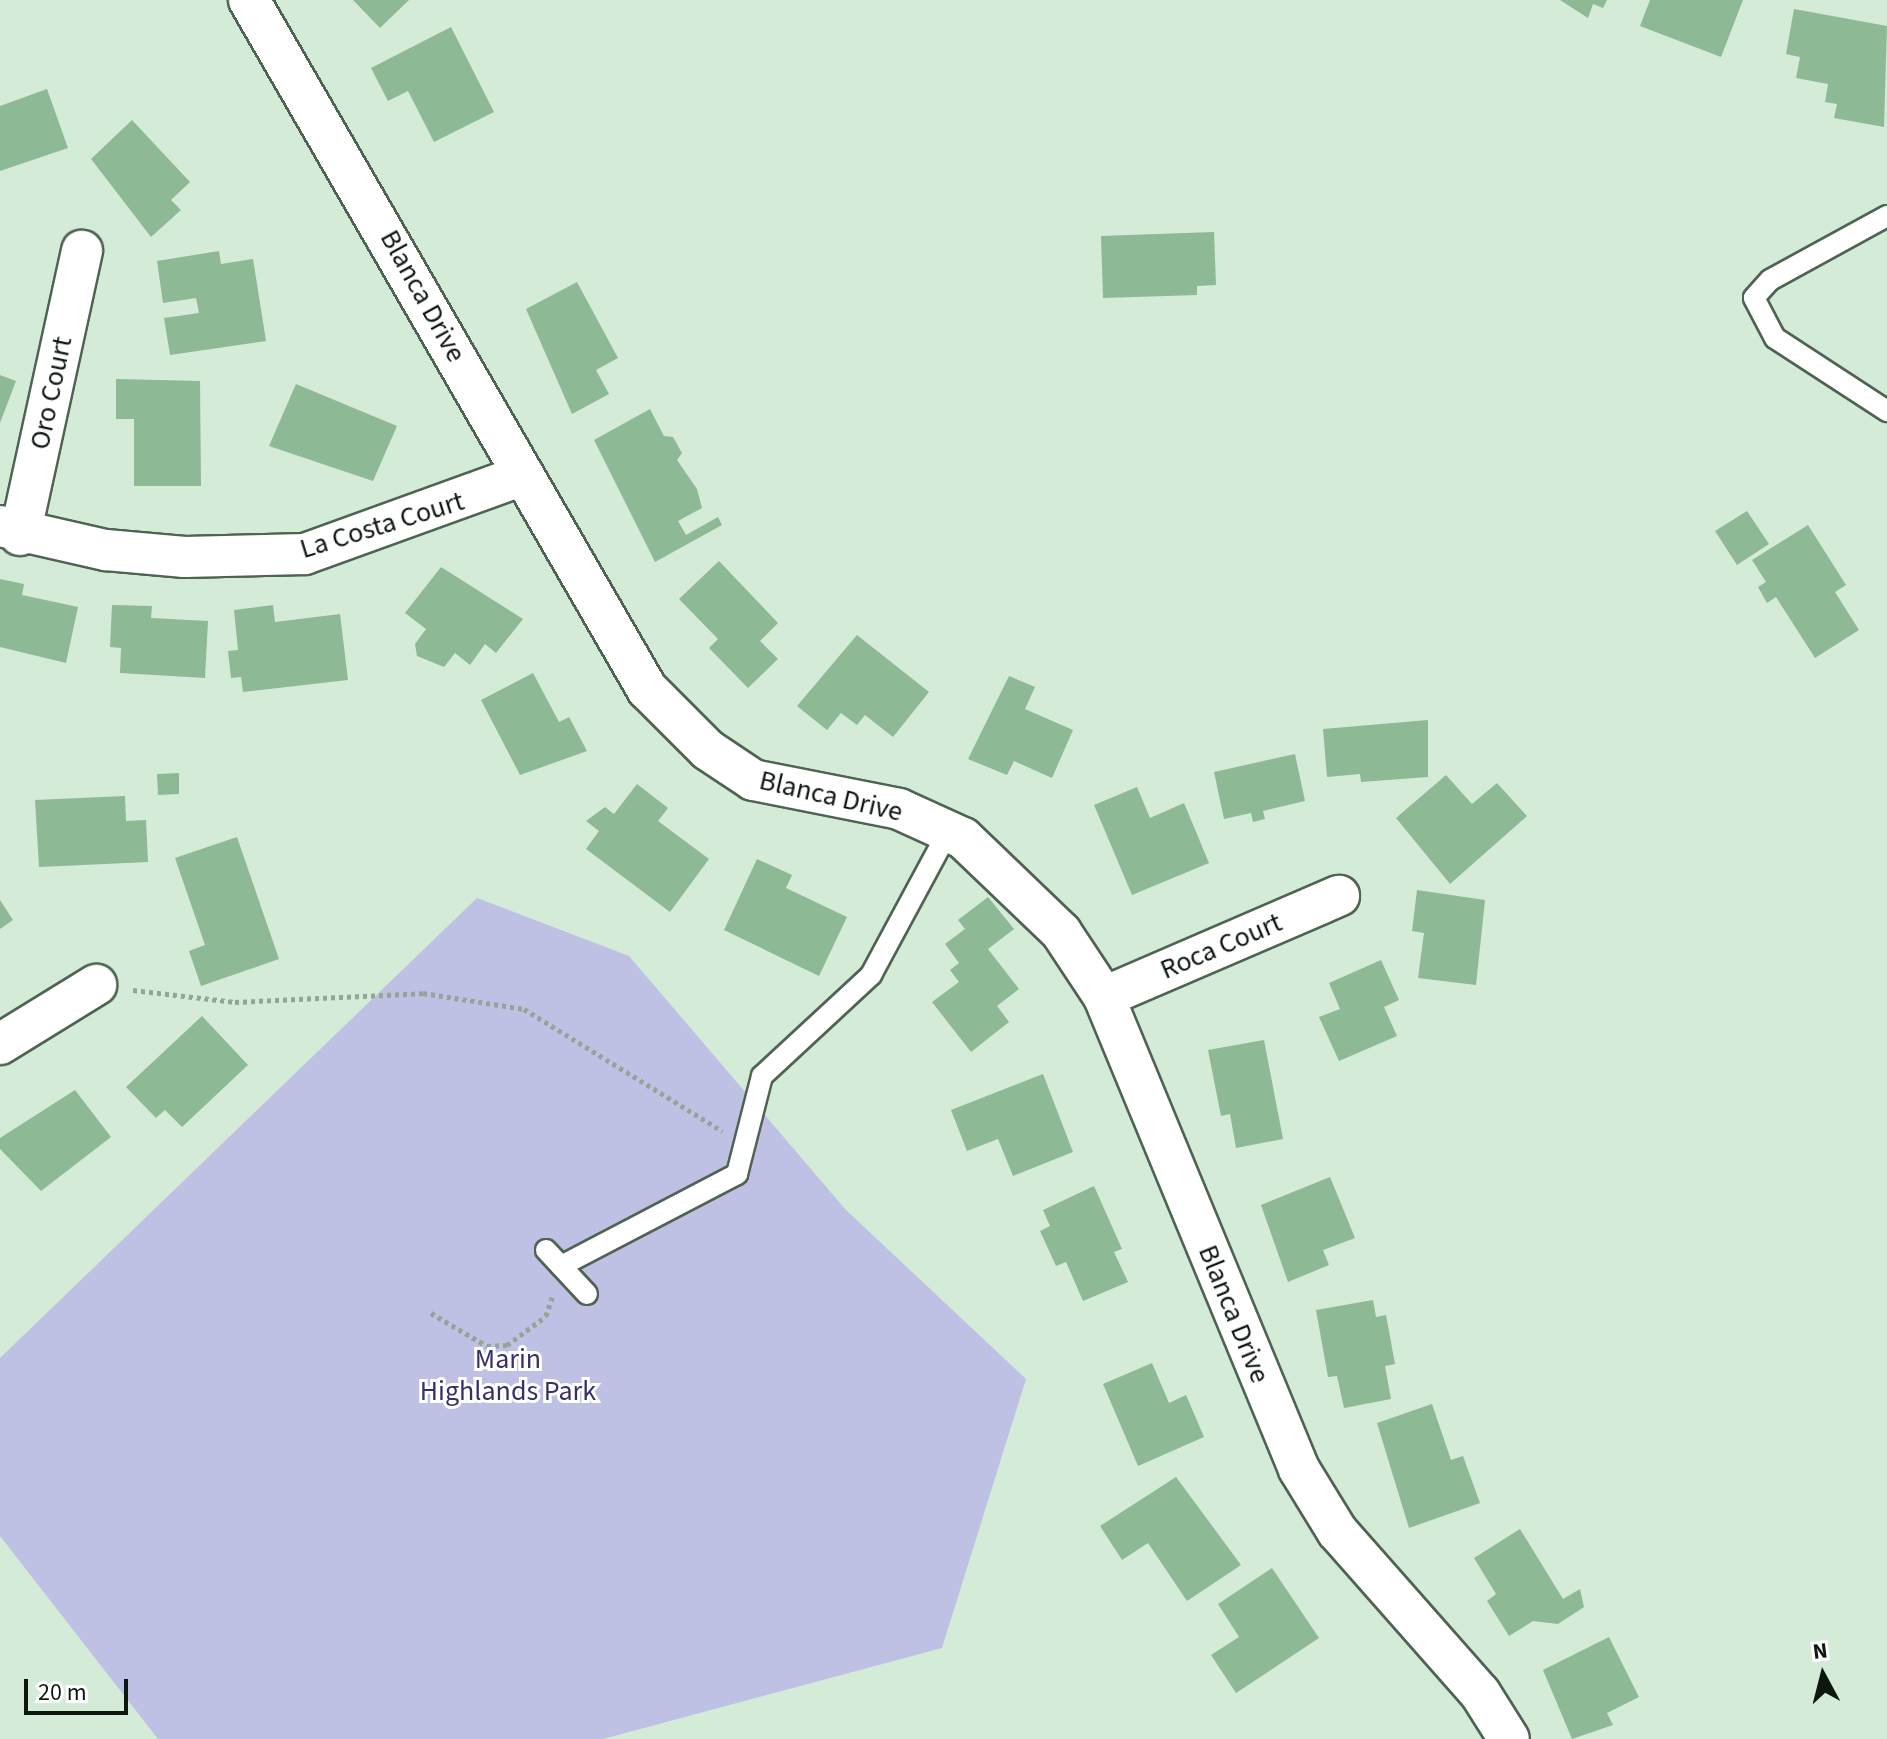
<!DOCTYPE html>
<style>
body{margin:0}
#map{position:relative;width:1887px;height:1739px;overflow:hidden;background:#d4ebd8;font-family:"Source Sans 3",sans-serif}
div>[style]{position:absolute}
.green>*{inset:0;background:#bec0e4}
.building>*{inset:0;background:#8db995}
.path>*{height:5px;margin-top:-2.5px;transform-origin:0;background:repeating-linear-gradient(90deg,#93a596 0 4px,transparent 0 8px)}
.roads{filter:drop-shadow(2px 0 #4f6352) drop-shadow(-2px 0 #4f6352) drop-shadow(0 2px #4f6352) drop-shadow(0 -2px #4f6352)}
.service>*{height:20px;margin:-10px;padding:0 10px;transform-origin:10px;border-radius:10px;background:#fff}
.minor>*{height:40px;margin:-20px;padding:0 20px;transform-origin:20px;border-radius:20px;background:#fff}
span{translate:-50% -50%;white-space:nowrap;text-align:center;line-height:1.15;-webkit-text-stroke:6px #fff;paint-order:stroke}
.street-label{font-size:28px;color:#0e1610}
.park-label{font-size:28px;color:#34306b}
.north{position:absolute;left:1783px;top:1635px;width:80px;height:80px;-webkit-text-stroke:6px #fff;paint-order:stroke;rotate:353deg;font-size:22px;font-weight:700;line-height:32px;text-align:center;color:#0e1610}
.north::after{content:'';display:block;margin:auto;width:28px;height:36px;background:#0e1610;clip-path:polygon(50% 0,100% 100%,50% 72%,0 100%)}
.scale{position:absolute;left:24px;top:1679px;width:104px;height:36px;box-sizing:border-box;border:4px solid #0e1610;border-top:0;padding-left:10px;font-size:24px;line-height:28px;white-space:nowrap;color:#0e1610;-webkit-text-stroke:6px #fff;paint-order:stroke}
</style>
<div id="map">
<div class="green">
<i style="clip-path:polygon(477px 898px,629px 956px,846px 1210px,1026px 1379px,942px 1648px,603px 1739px,158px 1739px,0 1536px,0 1358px)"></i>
</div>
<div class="building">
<i style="clip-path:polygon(353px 0,409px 0,380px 28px)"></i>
<i style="clip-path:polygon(1560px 0,1607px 0,1603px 8px,1593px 4px,1588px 18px)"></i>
<i style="clip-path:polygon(1650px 0,1743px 0,1721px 57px,1640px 26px)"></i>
<i style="clip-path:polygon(1794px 9px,1887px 26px,1884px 127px,1834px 118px,1837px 104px,1825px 102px,1828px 84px,1796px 78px,1800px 57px,1786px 54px)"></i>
<i style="clip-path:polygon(451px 27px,494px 112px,434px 142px,408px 91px,388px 101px,371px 68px)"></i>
<i style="clip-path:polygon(47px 89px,68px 148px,0 171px,0 106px)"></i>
<i style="clip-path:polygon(132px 120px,190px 182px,171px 200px,181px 210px,151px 237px,91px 159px)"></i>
<i style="clip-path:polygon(1214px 232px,1216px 285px,1197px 286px,1197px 295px,1103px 298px,1101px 236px)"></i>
<i style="clip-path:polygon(219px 251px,221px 264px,253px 259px,266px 341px,170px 355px,164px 318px,199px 313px,196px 298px,163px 303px,157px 261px)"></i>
<i style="clip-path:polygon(577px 282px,618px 358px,596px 370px,609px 394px,572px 414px,526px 309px)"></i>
<i style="clip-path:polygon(0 375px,16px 381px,0 423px)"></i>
<i style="clip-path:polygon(116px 379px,200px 381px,201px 486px,134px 486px,134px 419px,116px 419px)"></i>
<i style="clip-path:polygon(296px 384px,397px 426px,373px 481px,269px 446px)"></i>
<i style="clip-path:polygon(650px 409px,664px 436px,673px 437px,682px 453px,677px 460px,697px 489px,702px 508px,678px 521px,686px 535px,718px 517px,722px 525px,655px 562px,594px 440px)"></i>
<i style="clip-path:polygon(1747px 511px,1769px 544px,1737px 565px,1715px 531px)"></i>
<i style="clip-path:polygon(1808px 525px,1846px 585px,1835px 592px,1859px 630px,1815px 658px,1776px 597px,1767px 603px,1758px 587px,1766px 582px,1752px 560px)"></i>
<i style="clip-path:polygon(719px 561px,778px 623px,760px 641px,778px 659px,748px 688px,709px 648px,718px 639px,679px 599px)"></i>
<i style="clip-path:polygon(441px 567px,523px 619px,496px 653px,485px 644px,470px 665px,455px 653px,444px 667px,417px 656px,415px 644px,426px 629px,405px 613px)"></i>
<i style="clip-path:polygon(0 579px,24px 584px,22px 595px,78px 607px,66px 663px,0 647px)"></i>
<i style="clip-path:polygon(112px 605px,152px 606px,151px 618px,208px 621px,205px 678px,120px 673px,121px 648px,110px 647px)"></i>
<i style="clip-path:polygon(273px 605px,275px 622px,340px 614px,348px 680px,243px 692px,241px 677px,231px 678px,228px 651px,238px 650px,234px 610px)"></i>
<i style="clip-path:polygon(857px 635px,929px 692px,893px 737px,865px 715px,857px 725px,841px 713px,827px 730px,797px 706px)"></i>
<i style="clip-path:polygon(533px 673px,559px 722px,569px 717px,587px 751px,520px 775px,481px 700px)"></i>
<i style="clip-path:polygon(1009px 676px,1035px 687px,1025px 709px,1073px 730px,1052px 778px,1014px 761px,1007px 775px,968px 759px)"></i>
<i style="clip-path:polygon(1428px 720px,1428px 777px,1361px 782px,1360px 774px,1327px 777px,1323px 729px)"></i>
<i style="clip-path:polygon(1295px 754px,1305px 801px,1263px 811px,1265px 819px,1253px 822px,1251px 813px,1224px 819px,1214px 772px)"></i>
<i style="clip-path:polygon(179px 773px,179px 794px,158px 795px,157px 774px)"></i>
<i style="clip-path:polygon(1446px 775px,1472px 804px,1497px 783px,1527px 816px,1450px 884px,1396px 818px)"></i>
<i style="clip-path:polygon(637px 784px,668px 808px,658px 821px,709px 859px,670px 912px,586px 849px,599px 831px,586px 821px,605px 807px,614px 814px)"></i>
<i style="clip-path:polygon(1137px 787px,1150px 818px,1184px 803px,1209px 863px,1132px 895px,1094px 805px)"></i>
<i style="clip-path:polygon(125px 796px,126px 821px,146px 820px,148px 862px,39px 867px,35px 800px)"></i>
<i style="clip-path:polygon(237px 837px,279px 959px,201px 986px,189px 951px,205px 945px,175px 858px)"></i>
<i style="clip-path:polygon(757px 859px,792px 875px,786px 888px,847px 917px,819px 976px,724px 930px)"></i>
<i style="clip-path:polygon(1417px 890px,1485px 900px,1476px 985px,1418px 978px,1424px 933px,1412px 931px)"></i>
<i style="clip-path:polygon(988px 897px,1014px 929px,988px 949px,1019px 989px,997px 1006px,1009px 1022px,971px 1052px,932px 1002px,959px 982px,950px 970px,959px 963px,945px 944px,965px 929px,958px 920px)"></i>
<i style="clip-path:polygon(0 900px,13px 920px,0 929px)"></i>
<i style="clip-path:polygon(1381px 960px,1399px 1000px,1384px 1007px,1397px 1036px,1339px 1061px,1319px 1017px,1340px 1009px,1329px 983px)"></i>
<i style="clip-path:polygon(202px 1016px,248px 1065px,182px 1127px,165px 1110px,156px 1118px,126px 1087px)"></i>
<i style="clip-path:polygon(1264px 1040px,1283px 1139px,1236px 1148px,1230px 1114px,1221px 1116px,1208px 1050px)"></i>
<i style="clip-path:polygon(1043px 1074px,1073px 1152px,1013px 1176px,998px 1139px,967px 1151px,951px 1110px)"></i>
<i style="clip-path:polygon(75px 1090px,111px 1137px,41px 1191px,0 1149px,0 1138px)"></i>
<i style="clip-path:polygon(1330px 1177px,1355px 1238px,1323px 1250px,1329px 1265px,1288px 1282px,1261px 1205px)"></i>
<i style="clip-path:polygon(1094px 1186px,1122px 1249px,1114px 1252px,1128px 1282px,1083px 1301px,1066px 1262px,1056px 1266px,1040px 1231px,1050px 1226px,1043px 1210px)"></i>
<i style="clip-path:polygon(1373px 1300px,1376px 1317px,1386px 1315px,1395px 1364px,1385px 1366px,1391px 1399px,1344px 1408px,1337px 1376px,1328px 1377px,1316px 1310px)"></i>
<i style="clip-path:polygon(1152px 1363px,1169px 1403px,1186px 1395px,1204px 1437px,1138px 1466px,1103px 1384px)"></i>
<i style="clip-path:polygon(1432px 1404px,1451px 1460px,1463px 1456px,1480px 1503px,1409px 1528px,1377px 1423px)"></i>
<i style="clip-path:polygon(1176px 1477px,1241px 1565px,1187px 1601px,1148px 1543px,1122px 1560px,1100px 1526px)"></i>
<i style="clip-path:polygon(1520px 1529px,1563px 1599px,1580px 1589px,1584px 1607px,1558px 1624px,1533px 1621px,1509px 1636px,1487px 1601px,1496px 1594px,1474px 1558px)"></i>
<i style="clip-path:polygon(1272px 1568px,1319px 1638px,1236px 1693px,1211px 1655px,1239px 1637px,1218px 1604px)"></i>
<i style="clip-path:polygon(1609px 1637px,1639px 1697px,1607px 1713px,1613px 1725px,1572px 1739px,1543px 1670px)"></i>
</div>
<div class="path">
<i style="left:133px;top:990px;width:103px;rotate:6.7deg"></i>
<i style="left:235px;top:1002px;width:188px;rotate:-2.7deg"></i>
<i style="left:423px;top:993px;width:102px;rotate:9deg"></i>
<i style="left:524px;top:1009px;width:233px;rotate:31.6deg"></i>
<i style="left:431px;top:1313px;width:65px;rotate:30.5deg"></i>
<i style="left:487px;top:1346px;width:20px;rotate:-3deg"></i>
<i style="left:507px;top:1345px;width:49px;rotate:-36.6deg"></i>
<i style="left:546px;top:1316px;width:20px;rotate:-72deg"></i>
</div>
<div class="roads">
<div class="service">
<i style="left:1887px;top:216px;width:133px;rotate:151.3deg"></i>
<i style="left:1770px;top:280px;width:24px;rotate:132deg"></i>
<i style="left:1754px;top:298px;width:45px;rotate:62.3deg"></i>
<i style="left:1775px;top:338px;width:134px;rotate:33.1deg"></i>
<i style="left:546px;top:1250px;width:60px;rotate:47deg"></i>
<i style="left:561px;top:1266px;width:199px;rotate:-27.6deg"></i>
<i style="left:737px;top:1174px;width:101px;rotate:-75.7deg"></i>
<i style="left:762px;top:1076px;width:149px;rotate:-42.8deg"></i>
<i style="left:871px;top:975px;width:162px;rotate:-61.7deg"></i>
</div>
<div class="minor">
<i style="left:249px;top:0;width:796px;rotate:59.99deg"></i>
<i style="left:647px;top:689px;width:86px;rotate:45deg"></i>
<i style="left:708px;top:750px;width:54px;rotate:33.7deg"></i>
<i style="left:753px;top:780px;width:149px;rotate:11.2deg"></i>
<i style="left:899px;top:809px;width:70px;rotate:24.4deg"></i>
<i style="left:963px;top:838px;width:136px;rotate:43.8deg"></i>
<i style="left:1061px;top:932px;width:78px;rotate:56.5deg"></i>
<i style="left:1104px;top:997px;width:511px;rotate:67.55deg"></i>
<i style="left:1299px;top:1469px;width:73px;rotate:58.5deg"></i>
<i style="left:1337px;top:1531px;width:216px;rotate:48.6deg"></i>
<i style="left:1480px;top:1693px;width:54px;rotate:57.8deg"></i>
<i style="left:0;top:526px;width:109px;rotate:12.8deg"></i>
<i style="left:106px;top:550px;width:79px;rotate:5.1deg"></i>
<i style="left:185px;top:557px;width:120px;rotate:-1.4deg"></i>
<i style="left:305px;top:554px;width:232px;rotate:-19.9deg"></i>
<i style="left:20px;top:535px;width:291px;rotate:-77.7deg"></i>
<i style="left:1104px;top:997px;width:256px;rotate:-23.3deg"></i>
<i style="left:0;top:1044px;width:113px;rotate:-31.6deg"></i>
</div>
</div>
<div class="street-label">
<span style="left:423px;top:296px;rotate:61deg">Blanca Drive</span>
<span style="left:51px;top:393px;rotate:-78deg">Oro Court</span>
<span style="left:382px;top:525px;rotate:-17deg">La Costa Court</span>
<span style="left:831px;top:796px;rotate:13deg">Blanca Drive</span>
<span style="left:1221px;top:946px;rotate:-23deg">Roca Court</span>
<span style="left:1234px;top:1314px;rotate:68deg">Blanca Drive</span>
</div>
<div class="park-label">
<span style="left:508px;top:1375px">Marin<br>Highlands Park</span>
</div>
<div class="north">N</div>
<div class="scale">20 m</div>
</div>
